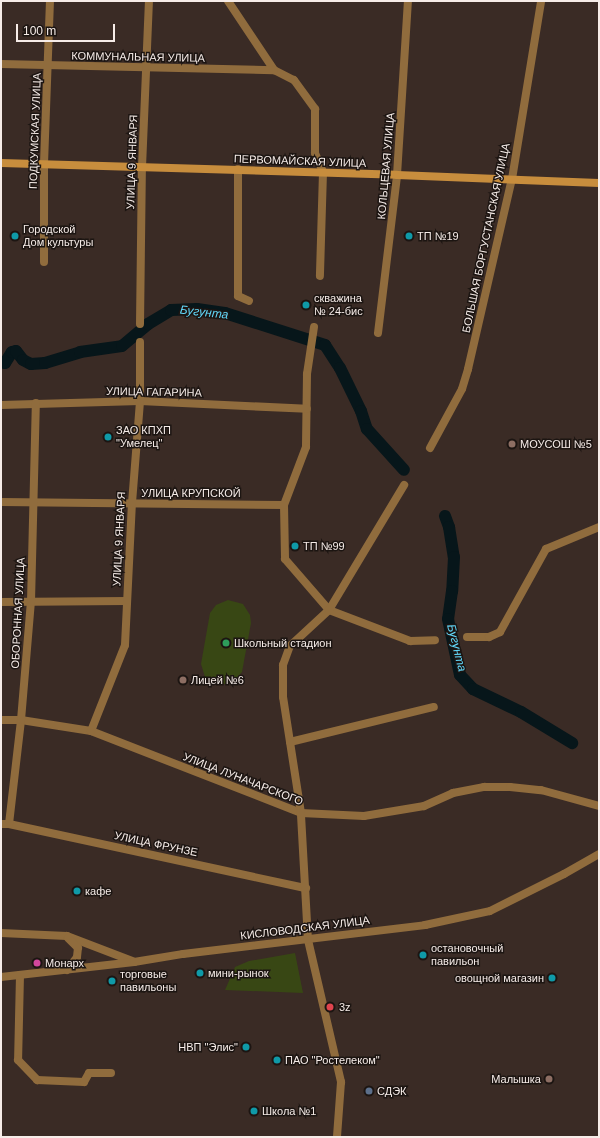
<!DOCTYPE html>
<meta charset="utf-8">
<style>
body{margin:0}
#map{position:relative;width:600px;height:1138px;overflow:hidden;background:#3a2b25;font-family:Arial,sans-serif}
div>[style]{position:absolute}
.green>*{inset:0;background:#384714}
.river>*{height:12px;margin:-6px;padding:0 6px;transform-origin:6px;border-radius:6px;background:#07161a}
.minor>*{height:8px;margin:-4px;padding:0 4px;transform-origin:4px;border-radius:4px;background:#906c3d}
.tertiary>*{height:8px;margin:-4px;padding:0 4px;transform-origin:4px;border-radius:4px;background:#906c3d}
.secondary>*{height:8px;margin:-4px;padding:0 4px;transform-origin:4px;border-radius:4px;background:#c78d3d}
.dots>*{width:11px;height:11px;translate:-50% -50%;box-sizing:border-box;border:2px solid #1c1512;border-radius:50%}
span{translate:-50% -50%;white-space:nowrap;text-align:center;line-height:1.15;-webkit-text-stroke:3px #1c1512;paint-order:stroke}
.street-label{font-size:11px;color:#f6ece8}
.poi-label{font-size:11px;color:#f6ece8}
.left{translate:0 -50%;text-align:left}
.right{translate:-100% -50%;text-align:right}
.water-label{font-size:12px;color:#62d8fa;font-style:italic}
.frame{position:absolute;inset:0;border:2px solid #f6ece8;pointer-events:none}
.scale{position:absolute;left:16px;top:24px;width:99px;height:18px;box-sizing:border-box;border:2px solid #f6ece8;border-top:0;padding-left:5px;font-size:12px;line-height:14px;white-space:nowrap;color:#f6ece8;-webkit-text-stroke:3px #1c1512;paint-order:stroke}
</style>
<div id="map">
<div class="green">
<i style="clip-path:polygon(228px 600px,243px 604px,250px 615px,251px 623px,242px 672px,233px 682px,220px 685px,214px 684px,205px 677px,201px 664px,210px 613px,216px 605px)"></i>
<i style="clip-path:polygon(295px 953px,303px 993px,225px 990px,235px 967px,249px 961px)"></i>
</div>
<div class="river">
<i style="left:1px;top:362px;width:4px;rotate:14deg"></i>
<i style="left:5px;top:363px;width:13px;rotate:-58deg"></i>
<i style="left:12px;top:352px;width:4px;rotate:-14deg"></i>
<i style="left:16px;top:351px;width:11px;rotate:52deg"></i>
<i style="left:23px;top:360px;width:9px;rotate:27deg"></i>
<i style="left:31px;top:364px;width:14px;rotate:-4deg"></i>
<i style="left:45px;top:363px;width:37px;rotate:-17deg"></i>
<i style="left:80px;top:352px;width:42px;rotate:-8.1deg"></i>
<i style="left:122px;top:346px;width:34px;rotate:-40deg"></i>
<i style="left:148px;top:324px;width:27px;rotate:-31deg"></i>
<i style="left:171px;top:310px;width:26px;rotate:-2deg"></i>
<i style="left:197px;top:309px;width:28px;rotate:8deg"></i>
<i style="left:225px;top:313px;width:105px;rotate:17.7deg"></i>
<i style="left:325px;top:345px;width:27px;rotate:57deg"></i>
<i style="left:340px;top:368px;width:48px;rotate:64deg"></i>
<i style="left:361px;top:411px;width:19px;rotate:72deg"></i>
<i style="left:367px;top:429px;width:55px;rotate:47.9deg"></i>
<i style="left:445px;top:516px;width:12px;rotate:70deg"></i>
<i style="left:449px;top:527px;width:30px;rotate:81deg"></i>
<i style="left:454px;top:557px;width:34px;rotate:93deg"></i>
<i style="left:452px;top:591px;width:28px;rotate:98deg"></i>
<i style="left:448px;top:619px;width:57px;rotate:77.9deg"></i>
<i style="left:460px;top:675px;width:19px;rotate:47deg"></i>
<i style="left:473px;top:689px;width:53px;rotate:25.6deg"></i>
<i style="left:521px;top:712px;width:60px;rotate:31.3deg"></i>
</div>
<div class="minor">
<i style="left:228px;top:1px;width:83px;rotate:56.3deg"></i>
<i style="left:274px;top:70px;width:22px;rotate:27deg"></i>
<i style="left:294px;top:80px;width:36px;rotate:54deg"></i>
<i style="left:315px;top:109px;width:44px;rotate:90deg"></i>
<i style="left:315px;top:153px;width:21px;rotate:67deg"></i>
<i style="left:323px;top:172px;width:104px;rotate:91.7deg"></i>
<i style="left:1px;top:64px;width:273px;rotate:1.3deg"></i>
<i style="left:238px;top:169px;width:127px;rotate:90deg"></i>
<i style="left:238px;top:296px;width:12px;rotate:24deg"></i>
<i style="left:44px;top:262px;width:98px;rotate:-90deg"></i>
<i style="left:44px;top:164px;width:163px;rotate:-87.9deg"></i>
<i style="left:140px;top:324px;width:157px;rotate:-89.3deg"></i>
<i style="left:142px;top:167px;width:166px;rotate:-87.6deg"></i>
<i style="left:314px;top:327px;width:48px;rotate:98.5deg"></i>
<i style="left:307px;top:374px;width:73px;rotate:90.8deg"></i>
<i style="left:306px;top:447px;width:62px;rotate:110.8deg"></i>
<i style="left:284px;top:505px;width:54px;rotate:88.9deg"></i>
<i style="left:285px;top:559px;width:67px;rotate:49.2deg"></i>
<i style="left:329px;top:610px;width:87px;rotate:20.9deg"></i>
<i style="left:410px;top:641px;width:25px;rotate:-2deg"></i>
<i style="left:378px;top:333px;width:159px;rotate:-83.1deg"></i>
<i style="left:397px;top:175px;width:174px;rotate:-86.4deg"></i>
<i style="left:1px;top:405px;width:139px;rotate:-1.6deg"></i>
<i style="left:140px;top:401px;width:167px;rotate:2.7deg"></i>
<i style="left:430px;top:448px;width:67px;rotate:-61.5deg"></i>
<i style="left:462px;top:389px;width:21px;rotate:-73deg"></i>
<i style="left:468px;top:369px;width:195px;rotate:-77deg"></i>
<i style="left:512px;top:179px;width:180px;rotate:-80.7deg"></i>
<i style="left:1px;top:502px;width:283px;rotate:0.6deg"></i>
<i style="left:1px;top:602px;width:126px;rotate:-0.5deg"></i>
<i style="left:467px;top:637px;width:22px"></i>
<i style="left:489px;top:637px;width:12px;rotate:-24deg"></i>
<i style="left:500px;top:632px;width:95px;rotate:-61deg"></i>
<i style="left:546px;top:549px;width:57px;rotate:-22.5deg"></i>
<i style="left:1px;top:720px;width:20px"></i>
<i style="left:21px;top:720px;width:71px;rotate:8.9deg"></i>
<i style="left:91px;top:731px;width:225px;rotate:21.3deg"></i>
<i style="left:301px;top:813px;width:63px;rotate:2.7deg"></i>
<i style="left:364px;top:816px;width:61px;rotate:-9.5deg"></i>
<i style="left:424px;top:806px;width:32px;rotate:-24deg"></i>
<i style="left:453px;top:793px;width:32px;rotate:-11deg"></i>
<i style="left:484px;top:787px;width:26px"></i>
<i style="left:510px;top:787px;width:31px;rotate:6deg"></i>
<i style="left:541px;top:790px;width:60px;rotate:15.4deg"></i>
<i style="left:91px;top:731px;width:92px;rotate:-68.4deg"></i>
<i style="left:125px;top:645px;width:142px;rotate:-87.2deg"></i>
<i style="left:132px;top:503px;width:102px;rotate:-85.5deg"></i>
<i style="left:140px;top:401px;width:59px;rotate:-90deg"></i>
<i style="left:290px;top:742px;width:148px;rotate:-13.7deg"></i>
<i style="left:1px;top:824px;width:8px"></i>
<i style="left:9px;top:824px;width:304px;rotate:12.2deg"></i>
<i style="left:9px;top:824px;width:105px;rotate:-83.4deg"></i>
<i style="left:21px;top:720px;width:118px;rotate:-85.2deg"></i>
<i style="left:31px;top:602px;width:199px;rotate:-88.6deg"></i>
<i style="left:308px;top:940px;width:127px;rotate:-93.2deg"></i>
<i style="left:301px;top:813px;width:117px;rotate:-98.8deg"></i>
<i style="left:283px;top:697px;width:32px;rotate:-90deg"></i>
<i style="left:283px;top:665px;width:20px;rotate:-70deg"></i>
<i style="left:290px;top:646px;width:53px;rotate:-42.7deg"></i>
<i style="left:329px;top:610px;width:146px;rotate:-59deg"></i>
<i style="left:20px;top:975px;width:85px;rotate:91.3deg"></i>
<i style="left:18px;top:1060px;width:28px;rotate:46deg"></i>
<i style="left:37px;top:1080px;width:47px;rotate:2.4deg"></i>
<i style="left:84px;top:1082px;width:10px;rotate:-61deg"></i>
<i style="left:89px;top:1073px;width:22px"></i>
</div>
<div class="tertiary">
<i style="left:1px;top:933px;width:66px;rotate:2.6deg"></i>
<i style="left:67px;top:936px;width:70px;rotate:21deg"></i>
<i style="left:308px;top:940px;width:146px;rotate:76.9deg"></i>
<i style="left:341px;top:1082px;width:55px;rotate:94.2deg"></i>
<i style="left:67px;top:970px;width:16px;rotate:-52deg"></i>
<i style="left:77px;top:957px;width:9px;rotate:-84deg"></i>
<i style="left:78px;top:948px;width:14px;rotate:-135deg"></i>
<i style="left:1px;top:977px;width:134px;rotate:-6.4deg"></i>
<i style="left:134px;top:962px;width:50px;rotate:-9.3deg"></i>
<i style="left:183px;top:954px;width:244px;rotate:-6.8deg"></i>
<i style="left:425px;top:925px;width:66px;rotate:-12.2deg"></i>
<i style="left:490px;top:911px;width:83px;rotate:-26.6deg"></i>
<i style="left:564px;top:874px;width:40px;rotate:-29.7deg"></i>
</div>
<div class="secondary">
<i style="left:1px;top:163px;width:396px;rotate:1.7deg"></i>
<i style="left:397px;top:175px;width:202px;rotate:2.3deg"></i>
</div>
<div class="dots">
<i style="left:15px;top:236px;background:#0f9aa8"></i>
<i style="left:409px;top:236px;background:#0f9aa8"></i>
<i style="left:306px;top:305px;background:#0f9aa8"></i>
<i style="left:108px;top:437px;background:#0f9aa8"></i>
<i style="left:512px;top:444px;background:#8d6e63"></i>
<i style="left:295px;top:546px;background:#0f9aa8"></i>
<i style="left:226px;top:643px;background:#2e9e5b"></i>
<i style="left:183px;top:680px;background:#8d6e63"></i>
<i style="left:77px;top:891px;background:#0f9aa8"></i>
<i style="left:423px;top:955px;background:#0f9aa8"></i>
<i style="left:37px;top:963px;background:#d1479c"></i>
<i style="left:200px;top:973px;background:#0f9aa8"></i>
<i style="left:552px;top:978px;background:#0f9aa8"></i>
<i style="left:112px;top:981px;background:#0f9aa8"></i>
<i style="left:330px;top:1007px;background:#e0444e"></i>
<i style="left:246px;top:1047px;background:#0f9aa8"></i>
<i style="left:277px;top:1060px;background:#0f9aa8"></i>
<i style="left:549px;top:1079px;background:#8d6e63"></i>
<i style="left:369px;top:1091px;background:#5c6f8a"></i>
<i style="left:254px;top:1111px;background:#0f9aa8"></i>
</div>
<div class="street-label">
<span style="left:138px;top:57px;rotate:1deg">КОММУНАЛЬНАЯ УЛИЦА</span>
<span style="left:35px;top:131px;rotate:-88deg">ПОДКУМСКАЯ УЛИЦА</span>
<span style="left:300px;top:161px;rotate:2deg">ПЕРВОМАЙСКАЯ УЛИЦА</span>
<span style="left:132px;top:162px;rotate:-88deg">УЛИЦА 9 ЯНВАРЯ</span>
<span style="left:386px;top:166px;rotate:-85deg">КОЛЬЦЕВАЯ УЛИЦА</span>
<span style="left:486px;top:238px;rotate:-78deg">БОЛЬШАЯ БОРГУСТАНСКАЯ УЛИЦА</span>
<span style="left:154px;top:392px;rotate:1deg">УЛИЦА ГАГАРИНА</span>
<span style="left:191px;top:493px">УЛИЦА КРУПСКОЙ</span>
<span style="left:119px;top:539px;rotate:-87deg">УЛИЦА 9 ЯНВАРЯ</span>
<span style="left:18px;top:613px;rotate:-87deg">ОБОРОННАЯ УЛИЦА</span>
<span style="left:243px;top:779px;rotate:21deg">УЛИЦА ЛУНАЧАРСКОГО</span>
<span style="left:156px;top:844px;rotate:12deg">УЛИЦА ФРУНЗЕ</span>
<span style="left:305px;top:928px;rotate:-7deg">КИСЛОВОДСКАЯ УЛИЦА</span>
</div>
<div class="poi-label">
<span class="left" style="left:23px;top:236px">Городской<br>Дом культуры</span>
<span class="left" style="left:417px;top:236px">ТП №19</span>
<span class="left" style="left:314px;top:305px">скважина<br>№ 24-бис</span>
<span class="left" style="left:116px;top:437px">ЗАО КПХП<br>"Умелец"</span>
<span class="left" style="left:520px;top:444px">МОУСОШ №5</span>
<span class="left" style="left:303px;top:546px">ТП №99</span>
<span class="left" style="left:234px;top:643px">Школьный стадион</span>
<span class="left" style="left:191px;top:680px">Лицей №6</span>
<span class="left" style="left:85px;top:891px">кафе</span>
<span class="left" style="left:431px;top:955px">остановочный<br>павильон</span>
<span class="left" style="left:45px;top:963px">Монарх</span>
<span class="left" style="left:208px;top:973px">мини-рынок</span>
<span class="left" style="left:120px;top:981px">торговые<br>павильоны</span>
<span class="right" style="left:544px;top:978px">овощной магазин</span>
<span class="left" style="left:339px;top:1007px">3z</span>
<span class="right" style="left:238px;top:1047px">НВП "Элис"</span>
<span class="left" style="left:285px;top:1060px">ПАО "Ростелеком"</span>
<span class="right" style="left:541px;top:1079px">Малышка</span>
<span class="left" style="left:377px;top:1091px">СДЭК</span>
<span class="left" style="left:262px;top:1111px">Школа №1</span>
</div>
<div class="water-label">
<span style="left:204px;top:313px;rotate:6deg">Бугунта</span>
<span style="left:456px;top:648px;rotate:76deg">Бугунта</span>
</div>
<div class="frame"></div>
<div class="scale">100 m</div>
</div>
